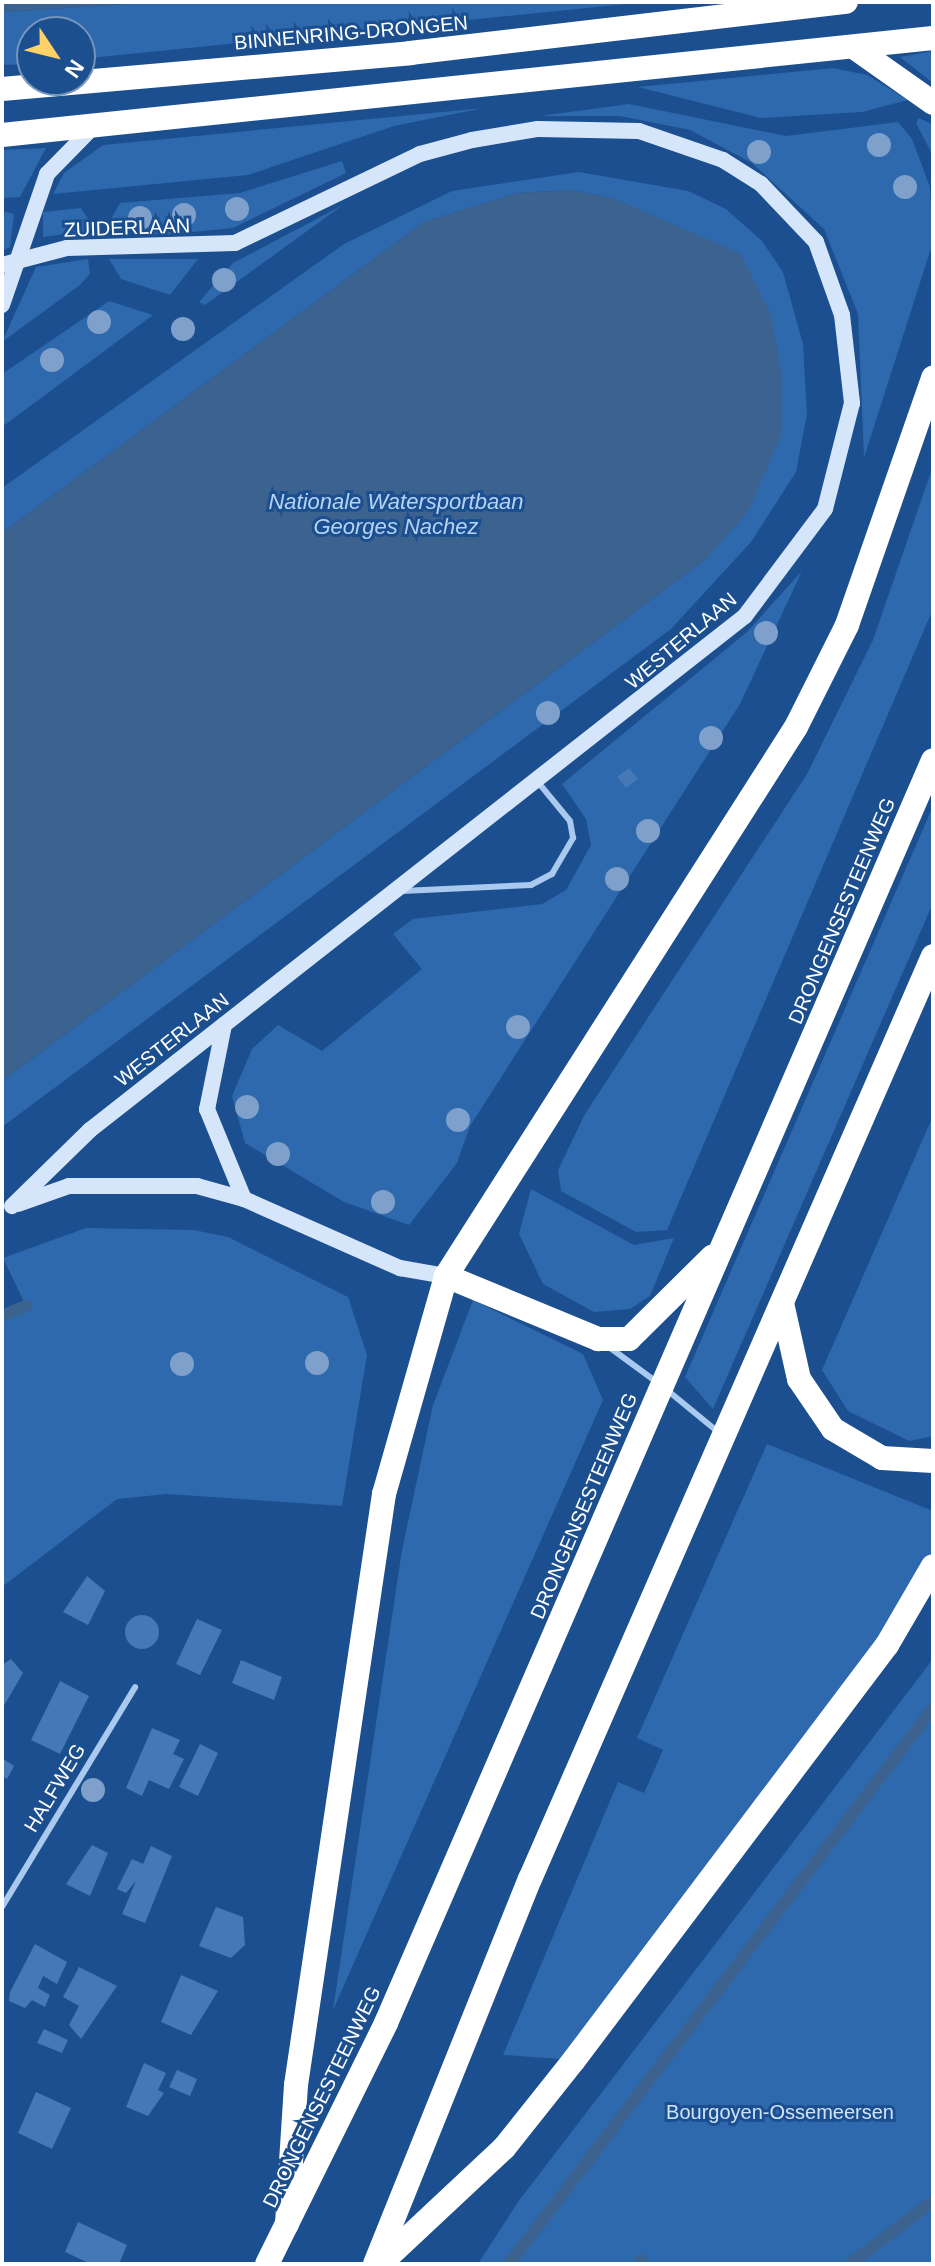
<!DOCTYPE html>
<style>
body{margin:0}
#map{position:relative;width:935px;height:2266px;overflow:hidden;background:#1b4f8f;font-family:Helvetica,sans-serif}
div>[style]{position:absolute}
.green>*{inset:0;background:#2e69ad}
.water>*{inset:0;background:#3c6290}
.stream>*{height:12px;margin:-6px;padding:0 6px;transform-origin:6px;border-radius:6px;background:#3c6290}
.building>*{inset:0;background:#4478b7}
.round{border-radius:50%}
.lane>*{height:6px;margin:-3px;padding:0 3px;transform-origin:3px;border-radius:3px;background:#a9c9ee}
.secondary>*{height:16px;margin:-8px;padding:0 8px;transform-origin:8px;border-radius:8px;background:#d6e6fa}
.highway>*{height:24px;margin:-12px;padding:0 12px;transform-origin:12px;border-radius:12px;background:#fff}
.trees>*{width:24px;height:24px;margin:-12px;border-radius:50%;background:#7ea0ca}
span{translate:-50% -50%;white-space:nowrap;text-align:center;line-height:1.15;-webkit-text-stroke:6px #1b4f8f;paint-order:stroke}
.street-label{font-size:20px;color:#fff}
.park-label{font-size:20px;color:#cfe3fa}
.water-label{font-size:22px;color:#b5d3f5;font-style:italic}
.frame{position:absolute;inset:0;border:4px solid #fff;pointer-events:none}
.north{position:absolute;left:16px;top:16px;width:80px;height:80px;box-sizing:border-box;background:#1b4f8f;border:2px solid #7695bc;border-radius:50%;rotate:125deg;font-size:22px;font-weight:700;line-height:32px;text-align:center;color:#fff}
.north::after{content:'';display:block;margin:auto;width:28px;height:36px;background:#ffd166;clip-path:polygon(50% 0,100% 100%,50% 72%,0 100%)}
</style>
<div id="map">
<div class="green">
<i style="clip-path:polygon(158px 2px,646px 2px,80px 59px,80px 32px,32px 32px,32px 64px,2px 65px,2px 12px)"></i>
<i style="clip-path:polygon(933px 51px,933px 83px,900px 57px)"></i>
<i style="clip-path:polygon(833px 68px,867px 75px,908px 100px,862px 112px,761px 118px,638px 87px)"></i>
<i style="clip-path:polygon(629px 104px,786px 136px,898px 122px,912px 139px,930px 187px,933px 242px,864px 458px,858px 314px,824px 229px,752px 163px,690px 130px,620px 116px,540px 116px)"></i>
<i style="clip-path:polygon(484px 108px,394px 126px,248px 175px,53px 194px,64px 173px,103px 145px)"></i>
<i style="clip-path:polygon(919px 118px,933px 125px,933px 156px,916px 123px)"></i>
<i style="clip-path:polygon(46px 148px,20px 197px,2px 198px,2px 150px)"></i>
<i style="clip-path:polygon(342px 161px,346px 173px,233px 228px,163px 235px,106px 228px,120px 203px,240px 193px)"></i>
<i style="clip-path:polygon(579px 172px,688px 191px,726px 209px,762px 241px,783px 272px,803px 344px,807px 414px,796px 472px,751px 542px,671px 629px,2px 1127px,2px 1081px,706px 559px,771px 315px,740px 254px,612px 198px,572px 190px,517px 193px,424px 222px,2px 533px,2px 488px,344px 244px,452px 191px)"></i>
<i style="clip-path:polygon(343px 205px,205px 305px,199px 302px,233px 263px)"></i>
<i style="clip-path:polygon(81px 208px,95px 230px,43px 237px,43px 212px)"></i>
<i style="clip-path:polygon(2px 211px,14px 214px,10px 247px,2px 251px)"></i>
<i style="clip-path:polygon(88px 259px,90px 274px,80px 285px,2px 342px,36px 267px)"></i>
<i style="clip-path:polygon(109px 259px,198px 259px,170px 295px,121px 279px)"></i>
<i style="clip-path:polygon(109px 301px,153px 315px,2px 427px,2px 374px)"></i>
<i style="clip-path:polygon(933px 466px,933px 609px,667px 1230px,636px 1232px,561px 1191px,558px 1170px,585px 1114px,807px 774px,873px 640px)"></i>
<i style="clip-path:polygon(802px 571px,740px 704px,470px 1126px,457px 1163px,409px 1225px,344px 1202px,245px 1143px,232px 1096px,252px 1049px,278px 1025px,322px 1051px,422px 969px,393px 934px,413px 919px,542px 904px,566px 890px,591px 845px,586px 819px,562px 784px,747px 632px)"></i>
<i style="clip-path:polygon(933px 806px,933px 903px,713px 1409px,685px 1377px)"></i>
<i style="clip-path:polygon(933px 1116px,933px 1436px,909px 1441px,848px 1411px,822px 1370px)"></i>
<i style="clip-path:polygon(531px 1189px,634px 1245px,674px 1238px,650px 1296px,630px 1309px,594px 1312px,543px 1284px,519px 1234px)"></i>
<i style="clip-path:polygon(86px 1228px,194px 1230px,228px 1237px,348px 1297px,367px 1355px,342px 1506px,167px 1494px,117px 1499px,2px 1587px,2px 1316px,26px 1306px,3px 1258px)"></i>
<i style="clip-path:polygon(473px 1300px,583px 1354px,603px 1400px,333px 2010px,402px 1550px,433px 1405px)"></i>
<i style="clip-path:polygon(767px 1444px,933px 1511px,933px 1566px,574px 2060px,503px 2055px,618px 1782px,644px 1793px,663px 1750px,637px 1738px)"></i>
<i style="clip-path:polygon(933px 1659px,933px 2264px,478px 2264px,518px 2202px)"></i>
</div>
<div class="water">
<i style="clip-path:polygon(2px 2px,158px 2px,2px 12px)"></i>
<i style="clip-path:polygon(572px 190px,612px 198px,741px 254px,771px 315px,782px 376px,781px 436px,749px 510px,706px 559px,2px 1081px,2px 533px,424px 222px,517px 193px)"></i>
</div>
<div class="stream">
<i style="left:2px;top:1316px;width:26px;rotate:-23deg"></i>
<i style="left:641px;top:2260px;width:4px;rotate:63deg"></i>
<i style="left:509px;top:2264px;width:699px;rotate:-52.67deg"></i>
<i style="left:850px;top:2264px;width:104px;rotate:-37.2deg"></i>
</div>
<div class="building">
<i style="clip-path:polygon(629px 768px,638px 779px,626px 788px,617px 777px)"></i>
<i style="clip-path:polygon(87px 1576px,105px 1591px,88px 1625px,63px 1612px)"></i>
<i class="round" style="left:125px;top:1615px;width:34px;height:34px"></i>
<i style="clip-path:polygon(197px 1619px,222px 1630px,200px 1675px,176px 1664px)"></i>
<i style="clip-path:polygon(11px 1659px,23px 1673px,2px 1709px,2px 1665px)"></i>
<i style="clip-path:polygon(241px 1660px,282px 1677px,274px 1700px,232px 1683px)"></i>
<i style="clip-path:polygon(60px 1681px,89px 1696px,60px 1754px,31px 1740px)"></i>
<i style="clip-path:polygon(152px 1728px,180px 1740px,173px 1754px,184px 1759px,169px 1789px,149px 1780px,142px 1796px,126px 1788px)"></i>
<i style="clip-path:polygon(200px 1744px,218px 1753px,198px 1796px,179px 1787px)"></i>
<i style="clip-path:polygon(2px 1758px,14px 1766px,7px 1779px,2px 1776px)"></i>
<i style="clip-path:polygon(92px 1845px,108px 1853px,90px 1896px,66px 1884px)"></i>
<i style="clip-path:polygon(151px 1846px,172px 1856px,145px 1923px,122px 1914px,136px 1881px,126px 1893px,117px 1889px,132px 1859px,143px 1864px)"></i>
<i style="clip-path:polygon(216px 1907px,243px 1917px,245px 1945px,231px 1958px,199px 1946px)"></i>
<i style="clip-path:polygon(35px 1944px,67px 1962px,57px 1984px,43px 1976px,38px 1988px,50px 1995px,45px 2007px,32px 2000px,25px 2008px,9px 2001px,10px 1992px)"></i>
<i style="clip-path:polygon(79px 1967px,117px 1986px,81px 2039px,69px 2025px,79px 2006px,63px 1997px)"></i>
<i style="clip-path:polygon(181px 1975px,218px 1991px,191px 2035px,161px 2022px)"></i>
<i style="clip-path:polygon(44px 2029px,68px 2040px,62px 2053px,37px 2043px)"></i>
<i style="clip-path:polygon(144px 2063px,166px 2073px,158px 2090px,164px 2093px,148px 2116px,126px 2107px)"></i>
<i style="clip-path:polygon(177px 2070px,197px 2079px,190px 2096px,169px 2087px)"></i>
<i style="clip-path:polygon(36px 2092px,71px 2108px,52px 2149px,18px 2133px)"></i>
<i style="clip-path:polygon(78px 2222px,127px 2245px,119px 2264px,91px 2264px,65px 2252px)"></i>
</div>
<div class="lane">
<i style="left:402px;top:891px;width:129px;rotate:-2.7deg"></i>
<i style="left:531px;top:885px;width:24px;rotate:-28deg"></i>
<i style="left:552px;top:874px;width:42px;rotate:-59.7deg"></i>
<i style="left:573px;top:838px;width:17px;rotate:-100deg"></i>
<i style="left:570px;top:821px;width:52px;rotate:-129.5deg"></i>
<i style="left:609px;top:1347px;width:61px;rotate:36.3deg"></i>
<i style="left:667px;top:1390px;width:65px;rotate:39.4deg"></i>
<i style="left:2px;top:1907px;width:257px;rotate:-58.8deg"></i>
</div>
<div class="secondary">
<i style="left:2px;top:265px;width:67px;rotate:-14.7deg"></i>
<i style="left:67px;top:248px;width:168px;rotate:-1.7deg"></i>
<i style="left:235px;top:243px;width:205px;rotate:-25.7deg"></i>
<i style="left:420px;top:154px;width:54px;rotate:-15.1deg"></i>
<i style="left:472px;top:140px;width:67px;rotate:-9.5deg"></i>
<i style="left:538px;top:129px;width:101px;rotate:1.1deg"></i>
<i style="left:639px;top:131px;width:89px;rotate:19deg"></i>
<i style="left:723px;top:160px;width:45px;rotate:32.3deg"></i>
<i style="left:761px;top:184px;width:80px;rotate:46.5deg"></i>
<i style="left:816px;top:242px;width:77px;rotate:70.4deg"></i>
<i style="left:842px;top:315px;width:89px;rotate:83.5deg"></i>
<i style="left:852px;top:403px;width:109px;rotate:104.3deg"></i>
<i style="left:825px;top:509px;width:134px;rotate:126.8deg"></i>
<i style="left:745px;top:616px;width:833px;rotate:141.88deg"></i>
<i style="left:90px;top:1130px;width:109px;rotate:135.7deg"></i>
<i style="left:2px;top:305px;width:139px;rotate:-71deg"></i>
<i style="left:47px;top:174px;width:63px;rotate:-45.6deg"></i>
<i style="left:224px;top:1025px;width:86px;rotate:101.4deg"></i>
<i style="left:207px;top:1109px;width:97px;rotate:67.7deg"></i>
<i style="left:18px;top:1204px;width:54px;rotate:-19.4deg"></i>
<i style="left:69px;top:1186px;width:128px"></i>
<i style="left:197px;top:1186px;width:49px;rotate:15.5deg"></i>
<i style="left:244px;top:1199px;width:171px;rotate:23.9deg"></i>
<i style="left:400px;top:1268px;width:47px;rotate:9.9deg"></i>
</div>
<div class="highway">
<i style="left:855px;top:48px;width:95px;rotate:35.2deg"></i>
<i style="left:2px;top:89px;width:410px;rotate:-5deg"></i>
<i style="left:410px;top:53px;width:439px;rotate:-6.7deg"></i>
<i style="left:2px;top:135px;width:936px;rotate:-5.95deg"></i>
<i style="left:446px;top:1276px;width:165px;rotate:22.5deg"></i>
<i style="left:598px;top:1339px;width:31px"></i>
<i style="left:629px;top:1339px;width:117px;rotate:-44.7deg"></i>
<i style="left:782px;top:1303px;width:78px;rotate:77.4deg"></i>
<i style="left:799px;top:1379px;width:60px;rotate:55.8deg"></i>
<i style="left:833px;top:1429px;width:57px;rotate:30.6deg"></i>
<i style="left:882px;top:1458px;width:51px;rotate:3.4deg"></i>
<i style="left:287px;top:2224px;width:139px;rotate:-86.3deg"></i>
<i style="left:296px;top:2085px;width:598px;rotate:-81.53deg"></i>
<i style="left:384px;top:1494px;width:227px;rotate:-74.1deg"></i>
<i style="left:446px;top:1276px;width:651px;rotate:-57.48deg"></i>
<i style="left:796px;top:727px;width:114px;rotate:-63.4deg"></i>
<i style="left:847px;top:625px;width:262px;rotate:-70.8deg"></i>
<i style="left:267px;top:2264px;width:269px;rotate:-63.7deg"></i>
<i style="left:386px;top:2023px;width:1376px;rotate:-66.58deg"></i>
<i style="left:375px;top:2264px;width:415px;rotate:-68.1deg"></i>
<i style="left:530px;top:1879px;width:1007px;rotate:-66.41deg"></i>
<i style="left:380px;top:2264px;width:170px;rotate:-43.1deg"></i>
<i style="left:504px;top:2148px;width:112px;rotate:-51.5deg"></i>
<i style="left:574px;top:2060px;width:520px;rotate:-52.98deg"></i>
<i style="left:887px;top:1645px;width:91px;rotate:-59.8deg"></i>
</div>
<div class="trees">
<i style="left:879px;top:145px"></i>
<i style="left:759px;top:152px"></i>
<i style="left:905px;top:187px"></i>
<i style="left:237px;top:209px"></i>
<i style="left:184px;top:215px"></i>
<i style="left:140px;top:218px"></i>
<i style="left:224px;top:280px"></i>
<i style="left:99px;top:322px"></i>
<i style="left:183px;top:329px"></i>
<i style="left:52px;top:360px"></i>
<i style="left:766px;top:633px"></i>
<i style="left:548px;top:713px"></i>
<i style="left:711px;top:738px"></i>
<i style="left:648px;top:831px"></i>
<i style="left:617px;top:879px"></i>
<i style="left:518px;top:1027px"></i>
<i style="left:247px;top:1107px"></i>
<i style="left:458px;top:1120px"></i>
<i style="left:278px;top:1154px"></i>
<i style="left:383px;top:1202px"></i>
<i style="left:317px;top:1363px"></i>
<i style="left:182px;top:1364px"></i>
<i style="left:93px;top:1790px"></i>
</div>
<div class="street-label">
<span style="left:351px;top:33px;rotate:-5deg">BINNENRING-DRONGEN</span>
<span style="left:127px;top:228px;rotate:-2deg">ZUIDERLAAN</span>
<span style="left:681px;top:641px;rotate:-40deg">WESTERLAAN</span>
<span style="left:842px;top:911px;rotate:-67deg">DRONGENSESTEENWEG</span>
<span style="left:172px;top:1040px;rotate:-38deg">WESTERLAAN</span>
<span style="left:584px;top:1506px;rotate:-67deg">DRONGENSESTEENWEG</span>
<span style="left:55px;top:1788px;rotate:-59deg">HALFWEG</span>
<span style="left:322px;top:2097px;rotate:-64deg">DRONGENSESTEENWEG</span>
</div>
<div class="park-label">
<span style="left:780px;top:2112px">Bourgoyen-Ossemeersen</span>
</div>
<div class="water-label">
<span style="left:396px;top:514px">Nationale Watersportbaan<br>Georges Nachez</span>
</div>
<div class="frame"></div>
<div class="north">N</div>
</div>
